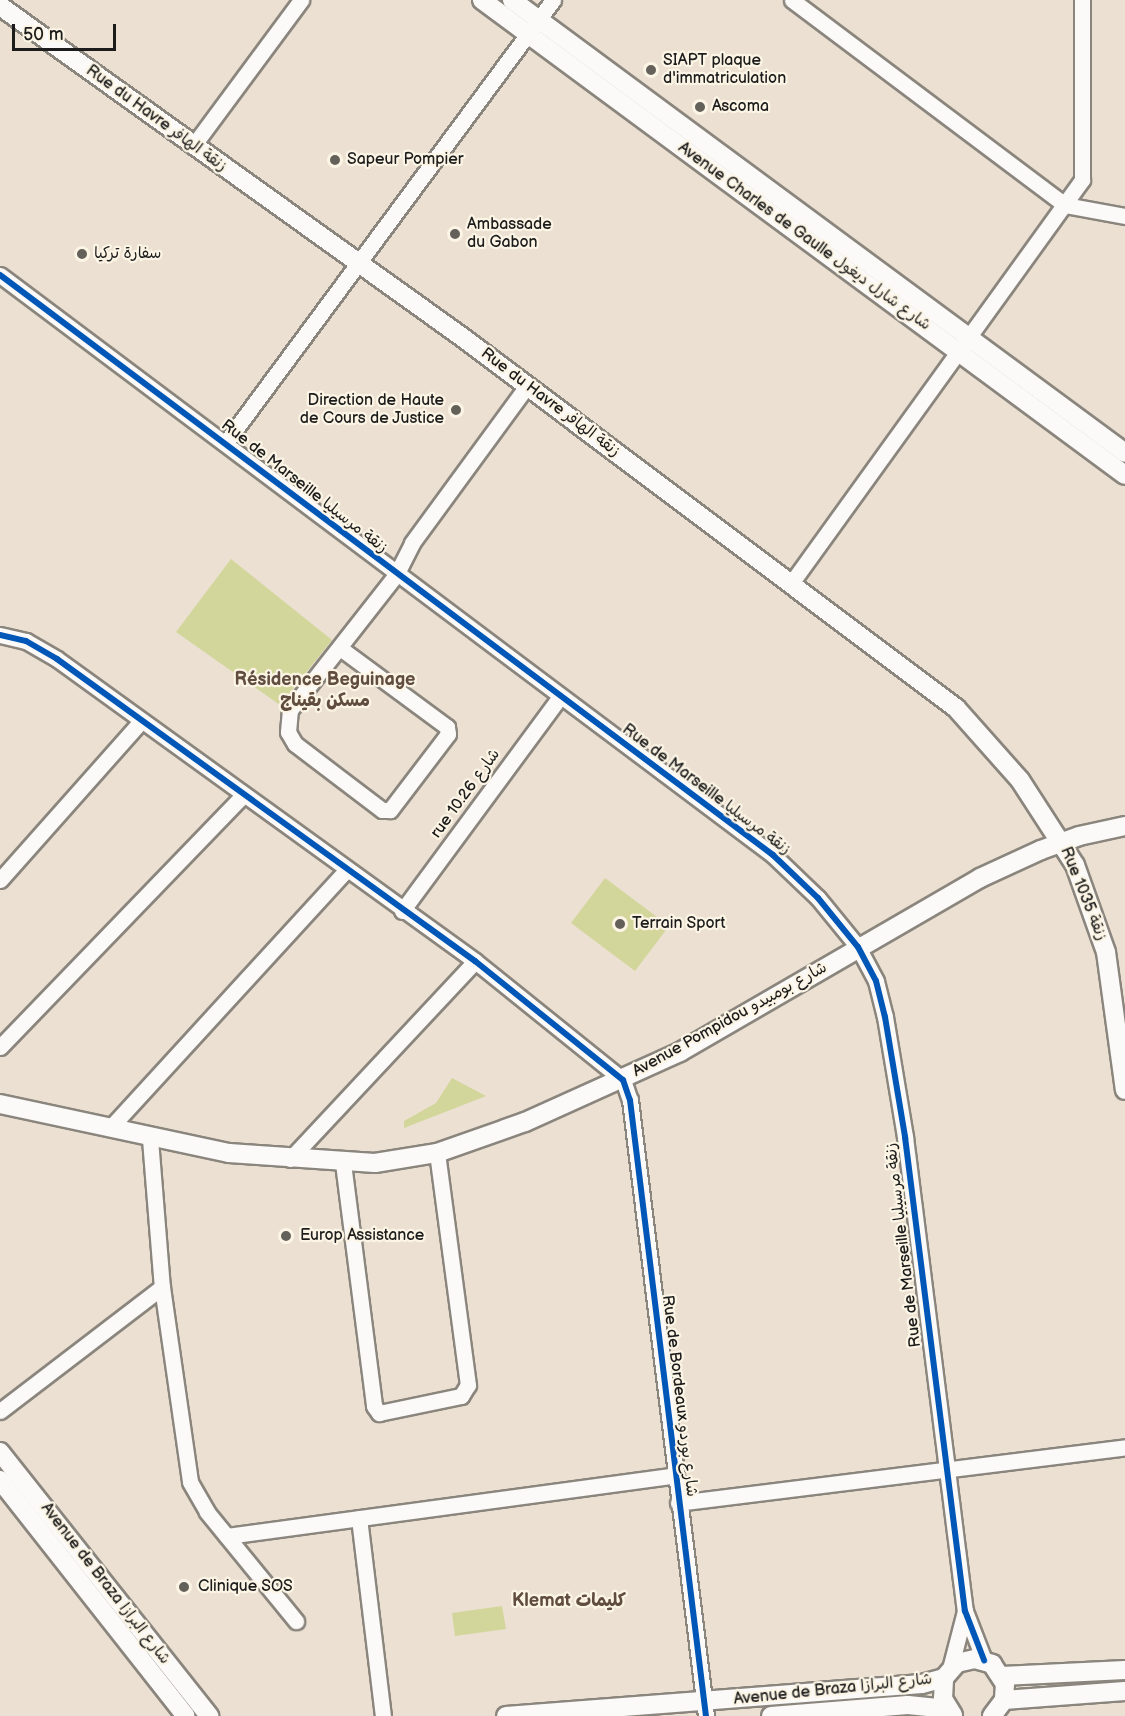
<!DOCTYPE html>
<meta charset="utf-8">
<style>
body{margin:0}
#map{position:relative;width:1125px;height:1716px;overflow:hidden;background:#ebe0d1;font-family:"Balsamiq Sans","Playpen Sans Arabic",sans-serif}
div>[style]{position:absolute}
.green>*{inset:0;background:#d3d69b}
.roads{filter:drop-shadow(2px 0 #8a857d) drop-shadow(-2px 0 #8a857d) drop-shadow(0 2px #8a857d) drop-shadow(0 -2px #8a857d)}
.minor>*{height:15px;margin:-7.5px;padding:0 7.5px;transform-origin:7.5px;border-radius:7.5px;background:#fcfaf8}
.major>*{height:18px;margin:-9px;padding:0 9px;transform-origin:9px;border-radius:9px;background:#fcfaf8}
.cycleway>*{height:6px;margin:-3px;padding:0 3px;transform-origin:3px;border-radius:3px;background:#0057b8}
.dots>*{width:16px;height:16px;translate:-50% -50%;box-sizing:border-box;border:3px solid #fcf5e5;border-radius:50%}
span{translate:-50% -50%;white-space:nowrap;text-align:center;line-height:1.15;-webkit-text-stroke:4.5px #fcf5e5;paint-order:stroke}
.poi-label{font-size:16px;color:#1c1c1c}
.left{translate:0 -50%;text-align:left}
.right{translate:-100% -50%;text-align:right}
.street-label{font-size:16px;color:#1c1c1c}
.neighbourhood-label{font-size:18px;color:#604d40;font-weight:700}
.scale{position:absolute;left:12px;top:24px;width:104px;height:27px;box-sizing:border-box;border:3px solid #1c1c1c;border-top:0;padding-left:8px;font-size:18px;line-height:21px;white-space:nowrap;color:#1c1c1c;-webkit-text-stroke:4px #fcf5e5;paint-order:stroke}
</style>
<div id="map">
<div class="green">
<i style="clip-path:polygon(231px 559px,332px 640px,280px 705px,176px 632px)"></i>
<i style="clip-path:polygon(605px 878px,669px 926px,635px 971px,571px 923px)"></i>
<i style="clip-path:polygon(452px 1078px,486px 1096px,404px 1128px,404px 1121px,436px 1103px)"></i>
<i style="clip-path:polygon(502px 1606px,506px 1629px,455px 1636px,452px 1613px)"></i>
</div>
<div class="roads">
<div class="minor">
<i style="left:792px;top:0;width:341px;rotate:36.9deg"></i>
<i style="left:1065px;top:205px;width:61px;rotate:10.4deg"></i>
<i style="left:193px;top:146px;width:182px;rotate:-53.5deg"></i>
<i style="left:0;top:275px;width:966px;rotate:36.88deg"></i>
<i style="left:773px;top:855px;width:62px;rotate:43.7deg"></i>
<i style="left:818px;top:898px;width:63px;rotate:50.8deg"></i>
<i style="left:858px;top:947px;width:38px;rotate:62deg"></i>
<i style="left:876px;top:981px;width:37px;rotate:76deg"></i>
<i style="left:885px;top:1017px;width:122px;rotate:80.5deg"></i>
<i style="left:905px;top:1137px;width:478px;rotate:82.8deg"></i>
<i style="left:965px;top:1611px;width:53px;rotate:68.8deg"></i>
<i style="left:226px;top:442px;width:550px;rotate:-53.51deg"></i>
<i style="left:792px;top:582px;width:496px;rotate:-54.2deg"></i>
<i style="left:1082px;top:180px;width:180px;rotate:-90deg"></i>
<i style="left:0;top:635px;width:27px;rotate:13deg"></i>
<i style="left:26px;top:641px;width:36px;rotate:30deg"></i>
<i style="left:57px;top:659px;width:516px;rotate:35.85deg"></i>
<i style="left:475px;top:961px;width:190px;rotate:38.8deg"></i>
<i style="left:623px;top:1080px;width:21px;rotate:71deg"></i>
<i style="left:630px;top:1100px;width:621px;rotate:82.97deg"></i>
<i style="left:340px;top:648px;width:133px;rotate:36.4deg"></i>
<i style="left:447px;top:727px;width:7px;rotate:82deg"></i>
<i style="left:448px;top:734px;width:96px;rotate:127.3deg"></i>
<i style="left:390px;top:810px;width:8px;rotate:180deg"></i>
<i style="left:382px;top:810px;width:109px;rotate:-142.8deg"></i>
<i style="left:295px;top:744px;width:14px;rotate:-120deg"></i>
<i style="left:288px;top:732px;width:22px;rotate:-85deg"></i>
<i style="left:290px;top:710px;width:172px;rotate:-51.9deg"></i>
<i style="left:396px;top:575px;width:36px;rotate:-63deg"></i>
<i style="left:412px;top:543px;width:193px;rotate:-53.8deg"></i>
<i style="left:0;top:880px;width:213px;rotate:-48.4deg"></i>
<i style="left:402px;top:911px;width:265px;rotate:-53.6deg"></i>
<i style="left:0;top:1047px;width:350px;rotate:-46deg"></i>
<i style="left:110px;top:1128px;width:350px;rotate:-47.5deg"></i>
<i style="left:150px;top:1139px;width:148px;rotate:85.4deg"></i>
<i style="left:162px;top:1287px;width:197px;rotate:81.8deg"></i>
<i style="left:190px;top:1482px;width:34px;rotate:60deg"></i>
<i style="left:207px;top:1512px;width:141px;rotate:50.8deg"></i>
<i style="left:290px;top:1159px;width:271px;rotate:-46.9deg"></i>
<i style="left:343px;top:1163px;width:245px;rotate:82.7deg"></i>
<i style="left:374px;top:1406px;width:9px;rotate:54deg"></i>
<i style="left:379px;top:1413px;width:84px;rotate:-11.7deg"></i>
<i style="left:461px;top:1396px;width:13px;rotate:-58deg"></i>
<i style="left:468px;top:1385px;width:234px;rotate:-97.6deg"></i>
<i style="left:0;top:1411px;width:204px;rotate:-37.4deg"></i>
<i style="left:678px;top:1503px;width:450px;rotate:-7.1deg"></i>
<i style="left:359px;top:1518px;width:199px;rotate:83.1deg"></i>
<i style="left:227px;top:1536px;width:453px;rotate:-7.7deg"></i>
<i style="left:950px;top:1669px;width:60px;rotate:-75.5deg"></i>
</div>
<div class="major">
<i style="left:482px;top:0;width:799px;rotate:36.45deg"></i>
<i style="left:512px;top:0;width:762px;rotate:36.46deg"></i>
<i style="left:0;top:6px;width:568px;rotate:35.62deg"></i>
<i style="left:462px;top:337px;width:618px;rotate:36.91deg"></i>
<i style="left:956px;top:708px;width:96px;rotate:48.4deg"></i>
<i style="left:1020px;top:780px;width:101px;rotate:57.1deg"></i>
<i style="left:1075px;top:865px;width:92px;rotate:70.4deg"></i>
<i style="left:1106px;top:952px;width:139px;rotate:82.2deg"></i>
<i style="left:0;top:1104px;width:234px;rotate:12.1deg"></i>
<i style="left:229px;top:1153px;width:146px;rotate:3.9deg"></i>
<i style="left:375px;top:1163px;width:63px;rotate:-9.2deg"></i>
<i style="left:437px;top:1153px;width:93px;rotate:-19.4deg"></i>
<i style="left:525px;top:1122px;width:170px;rotate:-24.3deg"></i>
<i style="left:680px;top:1052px;width:347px;rotate:-30.1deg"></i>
<i style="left:980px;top:878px;width:67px;rotate:-24.7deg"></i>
<i style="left:1041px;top:850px;width:40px;rotate:-20.2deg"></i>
<i style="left:1079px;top:836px;width:47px;rotate:-12.3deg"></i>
<i style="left:0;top:1452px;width:337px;rotate:51.6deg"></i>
<i style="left:0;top:1480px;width:300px;rotate:51.8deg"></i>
<i style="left:1002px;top:1676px;width:123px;rotate:-2.8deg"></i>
<i style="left:1004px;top:1700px;width:121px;rotate:-4.3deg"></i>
<i style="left:953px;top:1715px;width:19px;rotate:-122deg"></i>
<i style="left:943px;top:1699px;width:21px;rotate:-87deg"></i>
<i style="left:944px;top:1678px;width:20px;rotate:-49deg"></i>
<i style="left:957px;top:1663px;width:18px;rotate:-13deg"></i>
<i style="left:975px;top:1659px;width:18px;rotate:16deg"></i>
<i style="left:992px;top:1664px;width:24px;rotate:57deg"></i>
<i style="left:1005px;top:1684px;width:16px;rotate:94deg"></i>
<i style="left:1004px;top:1700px;width:20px;rotate:127deg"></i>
<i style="left:506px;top:1716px;width:417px;rotate:-4.4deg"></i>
<i style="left:922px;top:1684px;width:23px;rotate:-15deg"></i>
<i style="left:771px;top:1716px;width:137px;rotate:-4.6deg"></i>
<i style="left:908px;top:1705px;width:40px;rotate:5.7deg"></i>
</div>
</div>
<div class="cycleway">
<i style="left:0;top:275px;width:966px;rotate:36.88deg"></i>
<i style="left:773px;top:855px;width:62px;rotate:43.7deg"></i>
<i style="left:818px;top:898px;width:63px;rotate:50.8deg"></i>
<i style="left:858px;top:947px;width:38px;rotate:62deg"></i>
<i style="left:876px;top:981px;width:37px;rotate:76deg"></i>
<i style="left:885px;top:1017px;width:122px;rotate:80.5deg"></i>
<i style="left:905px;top:1137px;width:478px;rotate:82.8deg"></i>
<i style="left:965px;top:1611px;width:53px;rotate:68.8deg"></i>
<i style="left:0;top:635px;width:27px;rotate:13deg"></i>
<i style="left:26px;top:641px;width:36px;rotate:30deg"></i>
<i style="left:57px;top:659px;width:516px;rotate:35.85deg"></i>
<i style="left:475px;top:961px;width:190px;rotate:38.8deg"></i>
<i style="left:623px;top:1080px;width:21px;rotate:71deg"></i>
<i style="left:630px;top:1100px;width:621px;rotate:82.97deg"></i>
</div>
<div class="dots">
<i style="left:651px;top:70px;background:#64615b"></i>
<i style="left:700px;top:107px;background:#64615b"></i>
<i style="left:335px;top:160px;background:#64615b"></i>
<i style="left:455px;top:234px;background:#64615b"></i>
<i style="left:82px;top:254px;background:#64615b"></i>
<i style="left:456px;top:410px;background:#64615b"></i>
<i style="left:620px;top:924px;background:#64615b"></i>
<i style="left:286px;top:1236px;background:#64615b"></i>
<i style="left:184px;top:1587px;background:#64615b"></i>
</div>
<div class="poi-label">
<span class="left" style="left:663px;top:70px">SIAPT plaque<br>d'immatriculation</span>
<span class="left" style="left:712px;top:107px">Ascoma</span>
<span class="left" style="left:347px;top:160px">Sapeur Pompier</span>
<span class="left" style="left:467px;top:234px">Ambassade<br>du Gabon</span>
<span class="left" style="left:94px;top:254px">سفارة تركيا</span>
<span class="right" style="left:444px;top:410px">Direction de Haute<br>de Cours de Justice</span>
<span class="left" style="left:632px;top:924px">Terrain Sport</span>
<span class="left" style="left:300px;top:1236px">Europ Assistance</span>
<span class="left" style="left:198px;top:1587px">Clinique SOS</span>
</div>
<div class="street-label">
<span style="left:156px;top:119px;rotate:36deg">Rue du Havre زنقة الهافر</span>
<span style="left:804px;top:237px;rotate:36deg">Avenue Charles de Gaulle شارع شارل ديغول</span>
<span style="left:550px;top:403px;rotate:37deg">Rue du Havre زنقة الهافر</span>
<span style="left:304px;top:487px;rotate:38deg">Rue de Marseille زنقة مرسيليا</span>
<span style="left:706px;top:790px;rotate:37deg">Rue de Marseille زنقة مرسيليا</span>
<span style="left:466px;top:794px;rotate:-54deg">rue 10.26 شارع</span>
<span style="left:1083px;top:894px;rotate:68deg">Rue 1035 زنقة</span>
<span style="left:730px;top:1020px;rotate:-29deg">Avenue Pompidou شارع بومبيدو</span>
<span style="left:904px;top:1245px;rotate:-97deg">Rue de Marseille زنقة مرسيليا</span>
<span style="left:679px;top:1396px;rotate:83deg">Rue de Bordeaux شارع بوردو</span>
<span style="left:105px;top:1584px;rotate:52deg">Avenue de Braza شارع البرازا</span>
<span style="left:833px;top:1690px;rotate:-6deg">Avenue de Braza شارع البرازا</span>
</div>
<div class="neighbourhood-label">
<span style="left:325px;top:691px">Résidence Beguinage<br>مسكن بقيناج</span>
<span style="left:569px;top:1601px">Klemat كليمات</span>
</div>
<div class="scale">50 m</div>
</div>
